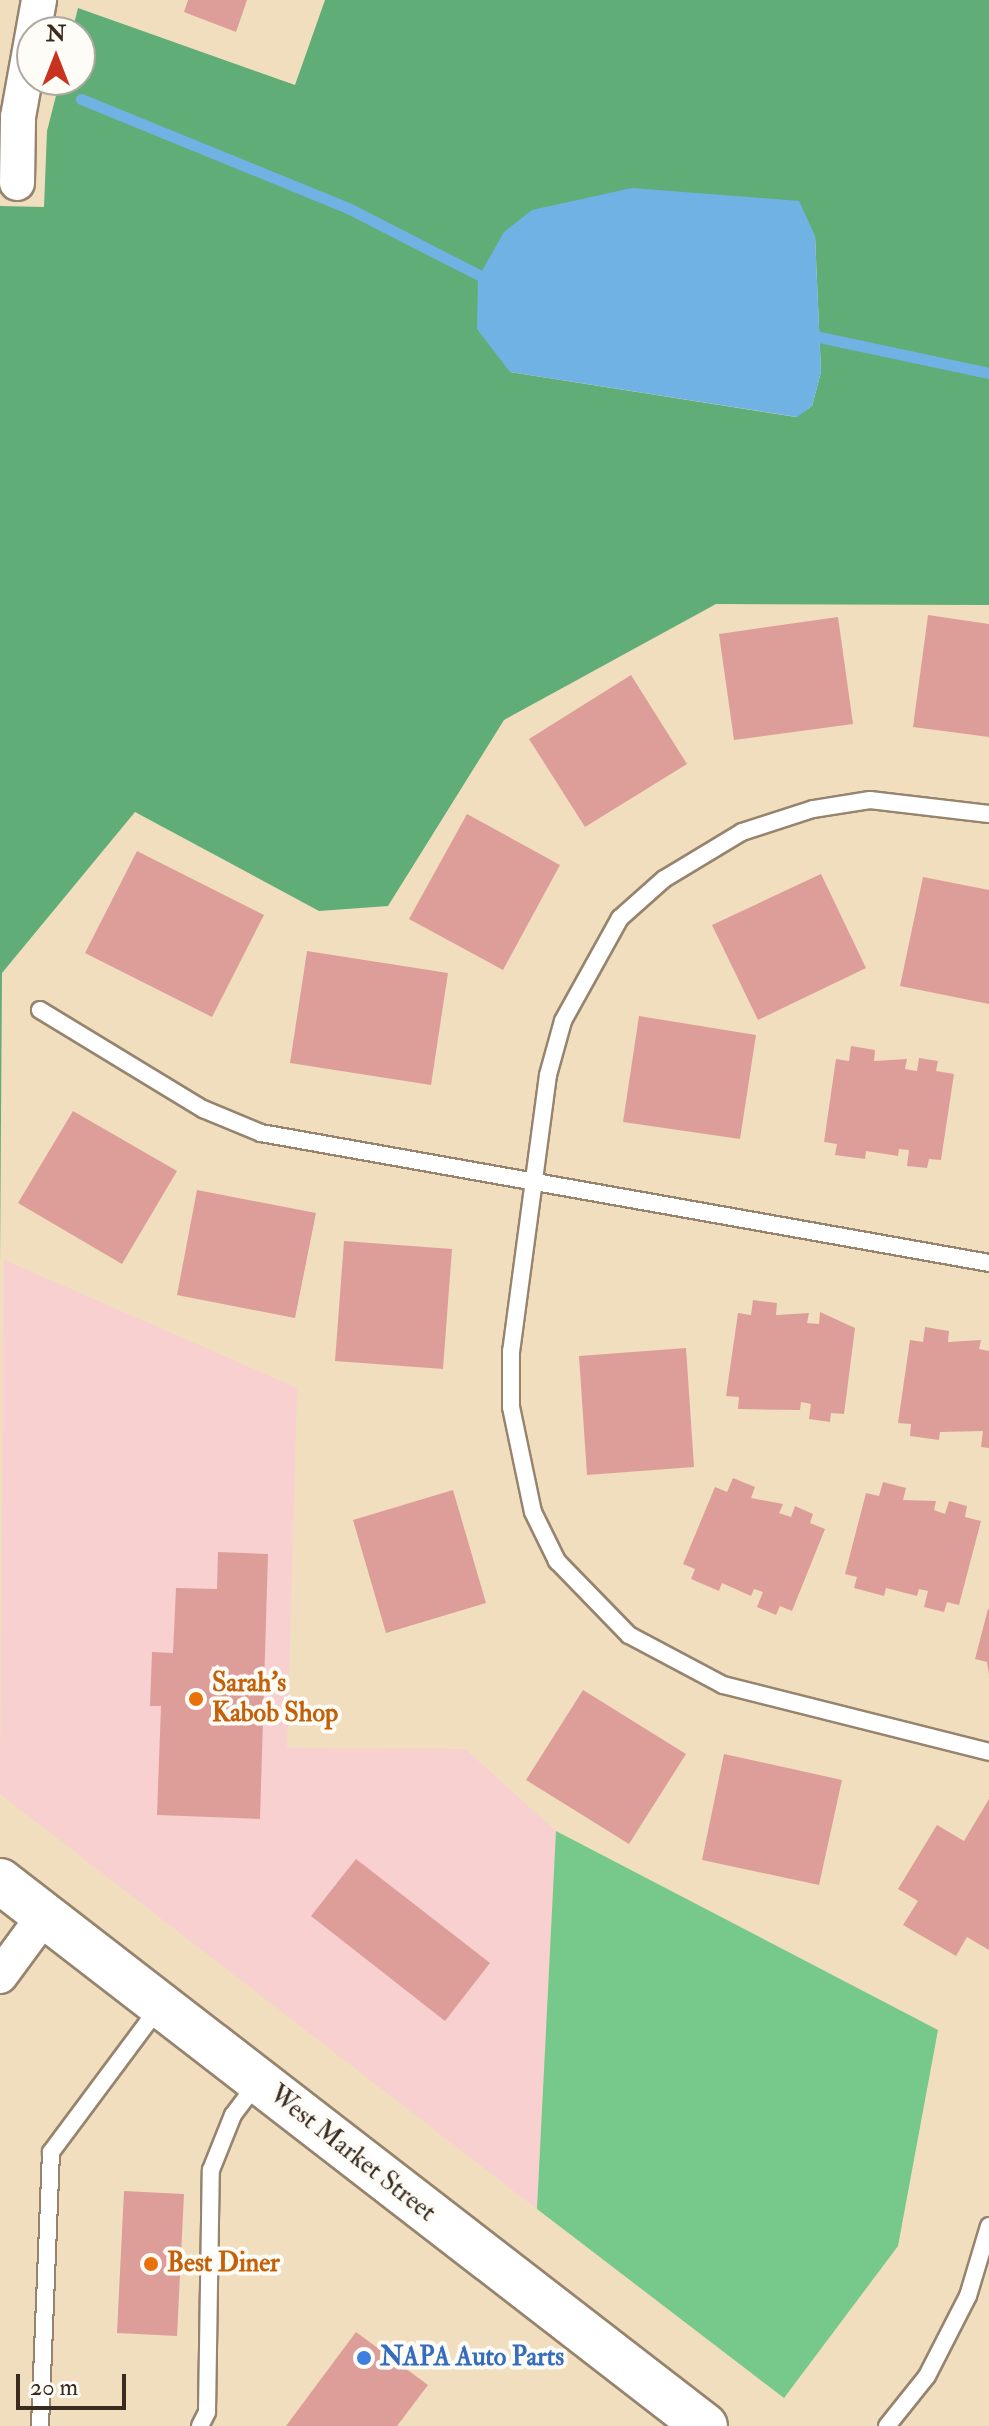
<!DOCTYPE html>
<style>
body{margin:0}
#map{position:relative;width:989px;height:2426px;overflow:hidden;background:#f1debf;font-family:"IM FELL Double Pica",serif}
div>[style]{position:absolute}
.built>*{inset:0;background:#f7d0cf}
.green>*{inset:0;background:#77c98b}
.forest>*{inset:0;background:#61ad77}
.water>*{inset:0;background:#71b2e5}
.stream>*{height:11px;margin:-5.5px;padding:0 5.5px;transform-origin:5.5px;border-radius:5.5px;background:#71b2e5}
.building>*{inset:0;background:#dd9e9a}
.roads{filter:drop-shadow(2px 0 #96846e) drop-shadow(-2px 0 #96846e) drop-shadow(0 2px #96846e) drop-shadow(0 -2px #96846e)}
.service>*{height:16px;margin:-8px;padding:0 8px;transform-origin:8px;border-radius:8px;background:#fff}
.minor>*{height:34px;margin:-17px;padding:0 17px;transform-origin:17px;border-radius:17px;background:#fff}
.primary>*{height:44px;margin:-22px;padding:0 22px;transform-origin:22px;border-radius:22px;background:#fff}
.dots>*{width:22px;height:22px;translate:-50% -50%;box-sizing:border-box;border:4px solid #fdfcf7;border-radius:50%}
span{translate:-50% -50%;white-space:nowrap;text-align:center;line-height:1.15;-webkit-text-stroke:8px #fdfcf7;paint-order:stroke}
.food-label{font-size:26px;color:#c56008;font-weight:700}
.left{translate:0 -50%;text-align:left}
.street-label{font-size:26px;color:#3b2a1e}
.shop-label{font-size:26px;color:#366cbe;font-weight:700}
.north{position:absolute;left:16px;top:16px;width:80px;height:80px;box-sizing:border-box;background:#fdfcf7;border:2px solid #afa8a0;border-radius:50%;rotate:0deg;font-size:22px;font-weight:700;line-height:32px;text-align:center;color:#3b2a1e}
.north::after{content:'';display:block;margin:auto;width:28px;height:36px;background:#c8321e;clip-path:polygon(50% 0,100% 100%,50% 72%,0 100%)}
.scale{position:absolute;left:16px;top:2374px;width:110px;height:36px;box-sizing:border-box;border:4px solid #3b2a1e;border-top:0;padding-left:10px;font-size:24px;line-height:28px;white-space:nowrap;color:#3b2a1e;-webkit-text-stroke:6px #fdfcf7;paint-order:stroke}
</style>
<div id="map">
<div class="built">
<i style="clip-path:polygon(4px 1260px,297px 1388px,287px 1748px,465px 1749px,556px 1831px,537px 2209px,0 1794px)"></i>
</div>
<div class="green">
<i style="clip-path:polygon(556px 1831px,938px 2030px,898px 2246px,784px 2398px,537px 2209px)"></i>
</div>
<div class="forest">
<i style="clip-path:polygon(evenodd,325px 0,989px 0,989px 605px,716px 604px,504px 720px,388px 906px,319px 911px,135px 812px,2px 973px,0 1265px,0 206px,44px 207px,47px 131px,60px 80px,80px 80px,80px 32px,72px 32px,78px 8px,295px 85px,325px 0,815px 236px,821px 372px,812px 406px,796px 417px,510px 372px,815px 236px)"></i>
</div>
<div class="water">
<i style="clip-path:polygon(632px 188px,799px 201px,815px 236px,821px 372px,812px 406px,797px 417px,510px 372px,477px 329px,478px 278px,504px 232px,532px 210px)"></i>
</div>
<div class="stream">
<i style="left:81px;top:99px;width:288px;rotate:22.2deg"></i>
<i style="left:348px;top:208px;width:158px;rotate:27.1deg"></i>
<i style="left:810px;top:335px;width:183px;rotate:12deg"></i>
</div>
<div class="building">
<i style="clip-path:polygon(188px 0,247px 0,236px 32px,184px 12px)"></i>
<i style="clip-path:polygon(928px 615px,989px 624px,989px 737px,913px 727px)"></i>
<i style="clip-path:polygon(838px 617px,853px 724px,734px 740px,719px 634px)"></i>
<i style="clip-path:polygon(631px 675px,687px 764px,585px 827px,529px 739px)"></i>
<i style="clip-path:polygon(467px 814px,560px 865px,503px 970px,409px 919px)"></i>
<i style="clip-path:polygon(137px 851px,264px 915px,212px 1017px,85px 953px)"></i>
<i style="clip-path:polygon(821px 874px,866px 968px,758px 1020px,712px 925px)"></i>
<i style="clip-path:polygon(923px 877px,989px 890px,989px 1004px,900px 986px)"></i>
<i style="clip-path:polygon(307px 951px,448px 973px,431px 1085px,290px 1063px)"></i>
<i style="clip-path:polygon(639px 1016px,756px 1035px,740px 1139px,623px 1122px)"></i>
<i style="clip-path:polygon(851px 1046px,875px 1050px,874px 1061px,907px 1059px,905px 1069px,917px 1071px,919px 1058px,938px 1061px,936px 1071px,954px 1074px,941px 1160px,929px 1159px,927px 1168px,907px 1166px,909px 1150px,899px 1149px,898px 1156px,866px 1151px,865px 1159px,835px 1155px,837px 1144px,824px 1142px,836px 1059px,849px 1061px)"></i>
<i style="clip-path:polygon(73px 1111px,177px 1171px,122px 1264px,18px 1203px)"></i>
<i style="clip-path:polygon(197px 1190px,316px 1213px,295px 1318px,177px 1295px)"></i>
<i style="clip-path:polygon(344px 1241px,452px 1249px,443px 1369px,335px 1361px)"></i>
<i style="clip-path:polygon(753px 1300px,777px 1303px,776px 1315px,809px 1313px,807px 1323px,819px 1324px,820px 1312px,855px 1328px,844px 1414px,831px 1413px,830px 1422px,809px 1419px,811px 1404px,801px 1402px,800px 1410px,738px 1409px,739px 1397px,726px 1396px,738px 1313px,751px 1315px)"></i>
<i style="clip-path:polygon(925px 1327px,949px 1331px,948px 1342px,981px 1340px,979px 1349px,989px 1351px,989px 1448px,981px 1447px,983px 1431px,940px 1432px,939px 1440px,910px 1436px,911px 1424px,898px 1423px,910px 1340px,923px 1342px)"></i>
<i style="clip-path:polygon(686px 1348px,694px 1467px,587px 1475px,579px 1356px)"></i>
<i style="clip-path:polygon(733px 1478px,755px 1487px,751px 1498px,783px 1504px,779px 1513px,791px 1517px,795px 1506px,813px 1514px,810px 1523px,825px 1529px,792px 1611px,780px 1606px,776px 1615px,757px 1607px,763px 1592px,754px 1589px,751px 1596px,722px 1583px,719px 1591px,691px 1579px,695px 1569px,683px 1564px,715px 1487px,727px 1492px)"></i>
<i style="clip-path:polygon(883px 1482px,906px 1488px,903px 1500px,936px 1501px,934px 1510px,945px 1514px,949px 1501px,967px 1506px,965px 1517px,981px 1521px,959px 1605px,947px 1602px,944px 1612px,924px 1607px,928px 1591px,919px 1589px,917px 1596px,886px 1588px,884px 1596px,854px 1588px,857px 1577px,845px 1574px,866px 1493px,879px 1496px)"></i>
<i style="clip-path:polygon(453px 1490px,486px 1603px,386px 1633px,353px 1520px)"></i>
<i style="clip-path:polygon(218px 1552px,268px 1554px,260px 1819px,157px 1815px,161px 1706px,150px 1706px,152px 1652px,173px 1653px,176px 1588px,217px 1589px)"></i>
<i style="clip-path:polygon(988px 1609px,989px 1609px,989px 1675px,987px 1662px,975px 1659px)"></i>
<i style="clip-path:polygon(583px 1690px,686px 1754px,629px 1844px,526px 1780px)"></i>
<i style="clip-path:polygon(724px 1754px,842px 1780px,819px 1885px,702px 1860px)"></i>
<i style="clip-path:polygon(989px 1799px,989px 1950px,967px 1937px,956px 1956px,903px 1925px,918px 1901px,898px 1889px,937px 1825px,964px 1841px)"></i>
<i style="clip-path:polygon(356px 1859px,490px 1963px,445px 2021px,311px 1916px)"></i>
<i style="clip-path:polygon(124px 2191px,184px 2194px,177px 2336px,117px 2333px)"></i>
<i style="clip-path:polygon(356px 2332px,428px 2385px,397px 2426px,286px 2426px)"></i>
</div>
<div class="roads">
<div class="service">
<i style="left:989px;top:814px;width:120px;rotate:-173.3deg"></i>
<i style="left:870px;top:800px;width:58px;rotate:171deg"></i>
<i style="left:813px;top:809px;width:75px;rotate:162.1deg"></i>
<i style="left:742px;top:832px;width:91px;rotate:148.9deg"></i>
<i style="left:664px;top:879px;width:59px;rotate:138.4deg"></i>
<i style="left:620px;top:918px;width:118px;rotate:119deg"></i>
<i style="left:563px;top:1021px;width:56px;rotate:105.5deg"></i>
<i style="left:548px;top:1075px;width:278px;rotate:97.6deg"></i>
<i style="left:511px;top:1351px;width:56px;rotate:90deg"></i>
<i style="left:511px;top:1407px;width:107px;rotate:78.2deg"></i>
<i style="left:533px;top:1512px;width:55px;rotate:63.9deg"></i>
<i style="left:557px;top:1561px;width:103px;rotate:45.8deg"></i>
<i style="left:629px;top:1635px;width:106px;rotate:28deg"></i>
<i style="left:723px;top:1685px;width:274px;rotate:14.1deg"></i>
<i style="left:40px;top:1010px;width:191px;rotate:31.3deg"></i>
<i style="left:203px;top:1109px;width:63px;rotate:22.5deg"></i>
<i style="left:261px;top:1133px;width:740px;rotate:10.12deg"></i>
<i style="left:40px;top:2426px;width:274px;rotate:-87.7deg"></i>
<i style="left:51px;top:2152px;width:181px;rotate:-53.3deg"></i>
<i style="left:200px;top:2426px;width:16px;rotate:-63deg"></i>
<i style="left:207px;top:2412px;width:242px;rotate:-89.1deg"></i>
<i style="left:211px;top:2170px;width:59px;rotate:-68.2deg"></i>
<i style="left:233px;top:2115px;width:41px;rotate:-52.9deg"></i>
<i style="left:887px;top:2426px;width:64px;rotate:-51.3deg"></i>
<i style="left:927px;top:2376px;width:90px;rotate:-62.9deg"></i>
<i style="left:968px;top:2296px;width:73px;rotate:-73.3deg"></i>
</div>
<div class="minor">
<i style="left:17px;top:183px;width:66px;rotate:-89.1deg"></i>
<i style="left:18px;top:117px;width:119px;rotate:-79.8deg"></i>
<i style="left:0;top:1976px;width:74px;rotate:-53.7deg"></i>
</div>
<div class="primary">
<i style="left:0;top:1881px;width:891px;rotate:37.71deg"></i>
</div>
</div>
<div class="dots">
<i style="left:196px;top:1699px;background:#e8710a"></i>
<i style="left:151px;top:2264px;background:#e8710a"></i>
<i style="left:364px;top:2358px;background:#3f7fe0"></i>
</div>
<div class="food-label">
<span class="left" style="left:212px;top:1699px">Sarah's<br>Kabob Shop</span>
<span class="left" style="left:167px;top:2264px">Best Diner</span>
</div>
<div class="street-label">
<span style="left:352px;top:2154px;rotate:38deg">West Market Street</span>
</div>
<div class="shop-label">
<span class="left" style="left:380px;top:2358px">NAPA Auto Parts</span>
</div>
<div class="north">N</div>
<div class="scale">20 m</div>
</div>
